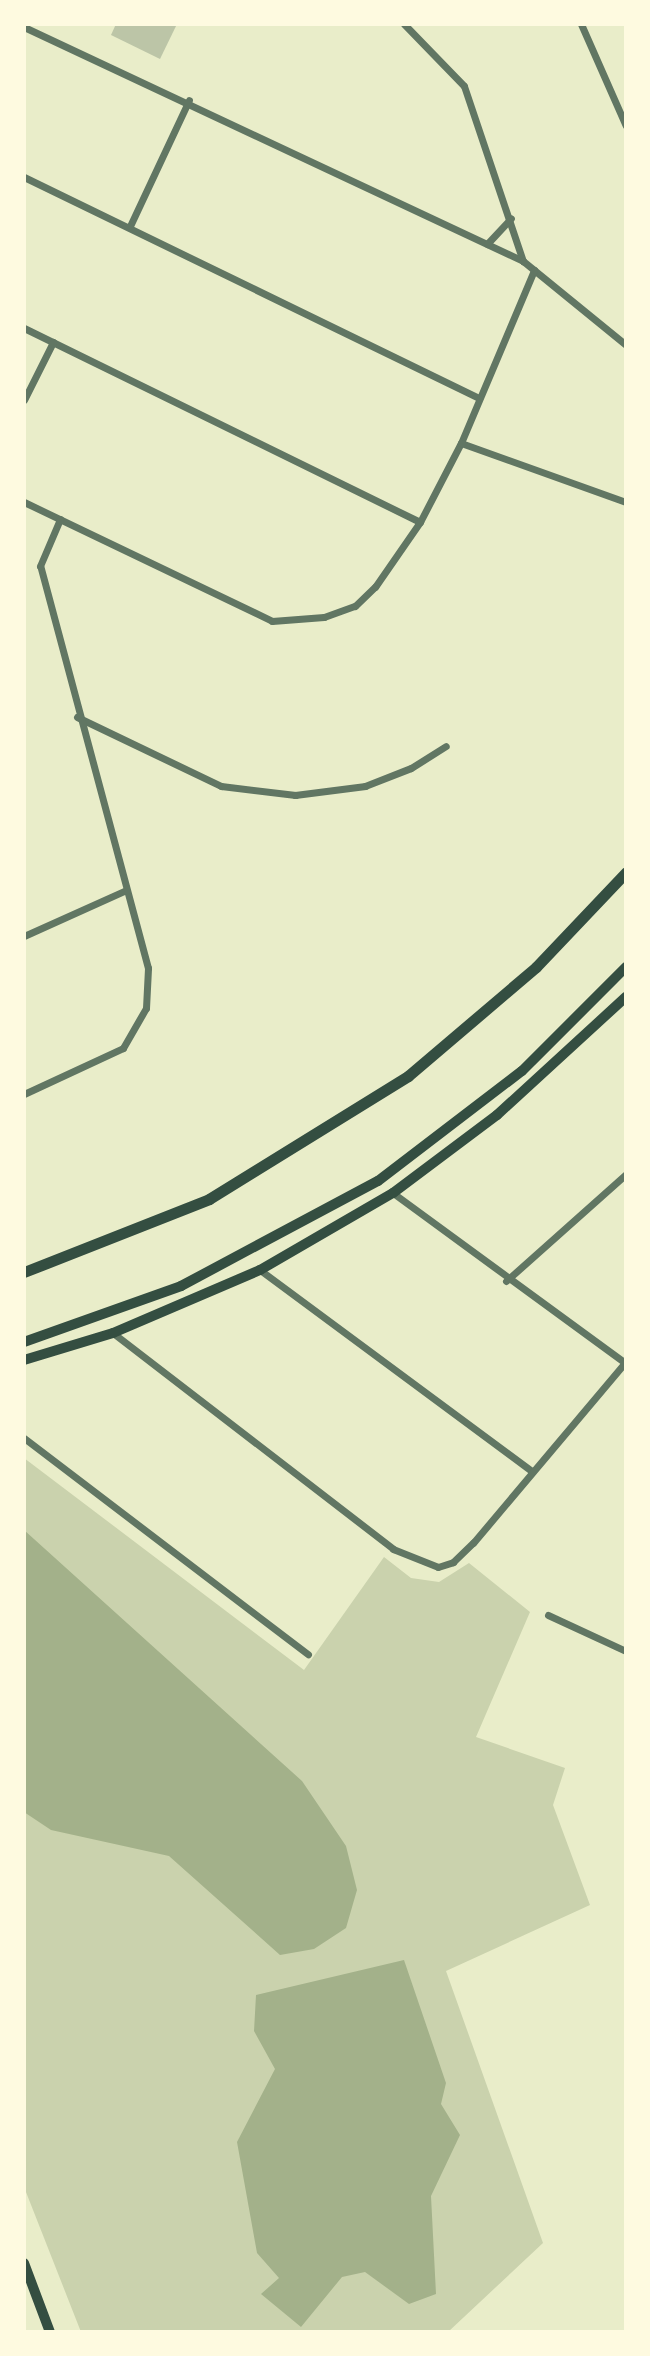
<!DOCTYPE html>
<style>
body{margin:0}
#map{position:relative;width:650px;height:2356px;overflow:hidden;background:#e9edc9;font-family:"Varela Round",sans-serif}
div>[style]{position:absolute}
.green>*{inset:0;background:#cad2ad}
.water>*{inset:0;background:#a3b18a}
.building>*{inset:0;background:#bcc5a7}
.minor>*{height:7px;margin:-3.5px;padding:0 3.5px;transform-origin:3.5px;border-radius:3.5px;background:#617663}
.secondary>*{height:10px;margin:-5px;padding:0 5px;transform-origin:5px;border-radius:5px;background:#344e41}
.primary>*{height:11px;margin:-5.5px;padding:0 5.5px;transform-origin:5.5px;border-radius:5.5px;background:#344e41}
span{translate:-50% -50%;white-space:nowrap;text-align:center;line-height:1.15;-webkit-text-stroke:6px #fefae0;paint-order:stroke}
.frame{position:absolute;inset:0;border:26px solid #fefae0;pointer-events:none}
</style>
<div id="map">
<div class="green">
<i style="clip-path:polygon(24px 1458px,304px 1670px,384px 1557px,411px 1578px,439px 1582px,469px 1563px,530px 1612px,476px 1737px,565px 1768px,553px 1805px,590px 1905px,446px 1971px,543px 2243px,448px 2332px,81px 2332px,24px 2187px)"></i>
</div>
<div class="water">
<i style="clip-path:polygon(24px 1530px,302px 1781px,346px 1846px,357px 1890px,346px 1928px,314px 1949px,280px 1955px,169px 1856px,51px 1830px,24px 1812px)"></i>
<i style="clip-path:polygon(404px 1960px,446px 2083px,441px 2104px,460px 2135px,431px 2196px,436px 2294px,409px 2304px,365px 2272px,342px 2277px,301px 2327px,261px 2294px,279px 2278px,257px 2253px,237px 2142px,275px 2069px,254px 2031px,256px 1995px)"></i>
</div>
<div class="building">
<i style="clip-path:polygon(116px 24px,177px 24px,160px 59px,111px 35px)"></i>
</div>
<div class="minor">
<i style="left:404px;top:24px;width:86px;rotate:45.9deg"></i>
<i style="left:464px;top:86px;width:185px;rotate:71.4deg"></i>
<i style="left:581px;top:24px;width:111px;rotate:66.2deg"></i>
<i style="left:24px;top:27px;width:551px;rotate:25.12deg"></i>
<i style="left:523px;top:261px;width:133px;rotate:39.2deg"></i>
<i style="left:24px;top:177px;width:506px;rotate:25.91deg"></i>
<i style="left:130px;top:226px;width:139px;rotate:-64.9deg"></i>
<i style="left:487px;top:244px;width:35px;rotate:-47deg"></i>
<i style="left:24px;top:328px;width:441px;rotate:26.1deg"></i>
<i style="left:24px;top:400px;width:65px;rotate:-63.4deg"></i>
<i style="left:461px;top:443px;width:188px;rotate:-67.1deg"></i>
<i style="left:24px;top:502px;width:275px;rotate:25.6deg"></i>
<i style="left:272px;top:621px;width:52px;rotate:-4.4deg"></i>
<i style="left:324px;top:617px;width:33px;rotate:-20deg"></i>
<i style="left:355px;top:606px;width:28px;rotate:-44deg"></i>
<i style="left:375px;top:587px;width:79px;rotate:-55.3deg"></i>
<i style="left:420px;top:522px;width:89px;rotate:-62.6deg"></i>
<i style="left:461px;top:443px;width:175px;rotate:19.7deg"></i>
<i style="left:77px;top:717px;width:160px;rotate:25.6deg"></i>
<i style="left:221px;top:786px;width:75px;rotate:6.9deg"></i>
<i style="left:295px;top:795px;width:71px;rotate:-7.3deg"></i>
<i style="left:365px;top:786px;width:49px;rotate:-21.4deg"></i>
<i style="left:411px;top:768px;width:41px;rotate:-32.2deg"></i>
<i style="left:24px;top:936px;width:110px;rotate:-24.2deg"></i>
<i style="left:24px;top:1094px;width:109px;rotate:-24.9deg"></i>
<i style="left:123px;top:1048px;width:46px;rotate:-60.1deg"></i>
<i style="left:146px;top:1008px;width:40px;rotate:-87.1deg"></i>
<i style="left:148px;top:968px;width:416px;rotate:-105deg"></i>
<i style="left:40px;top:566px;width:51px;rotate:-66.9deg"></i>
<i style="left:393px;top:1193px;width:286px;rotate:36.2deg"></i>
<i style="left:260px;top:1270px;width:336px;rotate:36.5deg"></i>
<i style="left:506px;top:1281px;width:161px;rotate:-41.7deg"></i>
<i style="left:113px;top:1333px;width:354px;rotate:37.6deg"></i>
<i style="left:393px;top:1549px;width:48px;rotate:21.8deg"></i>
<i style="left:438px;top:1567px;width:16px;rotate:-18deg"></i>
<i style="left:453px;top:1562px;width:28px;rotate:-44deg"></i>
<i style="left:473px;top:1543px;width:238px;rotate:-49.9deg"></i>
<i style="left:24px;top:1438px;width:357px;rotate:37.3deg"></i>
<i style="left:548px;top:1615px;width:86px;rotate:24.8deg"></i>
</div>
<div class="secondary">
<i style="left:24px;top:1342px;width:167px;rotate:-19.6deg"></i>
<i style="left:181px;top:1286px;width:223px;rotate:-28.1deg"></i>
<i style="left:378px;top:1181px;width:181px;rotate:-37.4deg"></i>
<i style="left:522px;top:1071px;width:147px;rotate:-45deg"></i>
<i style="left:24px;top:1360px;width:93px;rotate:-16.9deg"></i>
<i style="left:113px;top:1333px;width:160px;rotate:-23.2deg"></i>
<i style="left:260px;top:1270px;width:154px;rotate:-30.1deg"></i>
<i style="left:393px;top:1193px;width:130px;rotate:-36.9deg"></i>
<i style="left:497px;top:1115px;width:175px;rotate:-42.5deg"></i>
<i style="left:24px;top:2263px;width:74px;rotate:69.4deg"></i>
</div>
<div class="primary">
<i style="left:24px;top:1272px;width:199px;rotate:-21.5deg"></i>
<i style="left:209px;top:1199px;width:234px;rotate:-31.7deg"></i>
<i style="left:408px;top:1076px;width:168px;rotate:-40.4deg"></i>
<i style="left:536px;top:967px;width:131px;rotate:-46.5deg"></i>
</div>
<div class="frame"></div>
</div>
